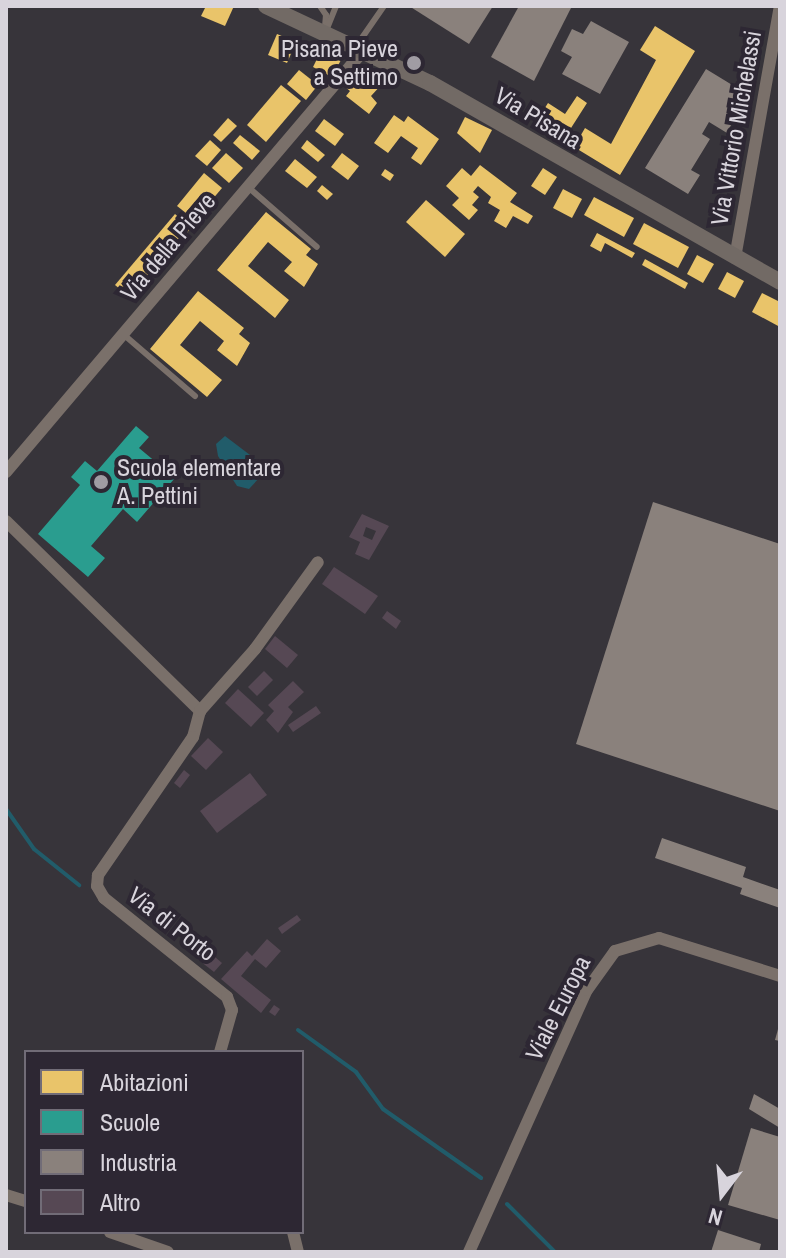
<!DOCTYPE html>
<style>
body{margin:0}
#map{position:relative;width:786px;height:1258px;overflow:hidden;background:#37343a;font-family:"Archivo Narrow",sans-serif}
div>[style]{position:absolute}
.water>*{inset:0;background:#215c6a}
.homes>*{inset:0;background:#e9c46a}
.schools>*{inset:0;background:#2a9d8f}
.industry>*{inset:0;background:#8a817c}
.stream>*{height:4px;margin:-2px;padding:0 2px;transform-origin:2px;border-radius:2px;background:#215c6a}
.building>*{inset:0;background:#564854}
.lane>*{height:6px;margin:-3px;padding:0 3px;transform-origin:3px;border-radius:3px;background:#7a706a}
.street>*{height:12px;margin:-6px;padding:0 6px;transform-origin:6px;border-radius:6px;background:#7a706a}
.secondary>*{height:16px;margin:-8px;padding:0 8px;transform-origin:8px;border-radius:8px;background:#726a65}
.dots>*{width:22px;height:22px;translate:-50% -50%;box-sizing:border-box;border:4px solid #2d2733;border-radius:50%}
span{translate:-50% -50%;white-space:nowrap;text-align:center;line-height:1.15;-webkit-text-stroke:8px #2d2733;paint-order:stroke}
.poi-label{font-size:24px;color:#d8d4dc}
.right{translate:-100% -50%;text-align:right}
.left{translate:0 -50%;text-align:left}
.street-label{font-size:24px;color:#d8d4dc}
.frame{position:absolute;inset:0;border:8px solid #d8d4dc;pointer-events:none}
.legend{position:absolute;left:24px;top:1050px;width:280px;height:184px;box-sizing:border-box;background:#2d2733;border:2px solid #716c77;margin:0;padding:10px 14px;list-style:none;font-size:24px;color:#d8d4dc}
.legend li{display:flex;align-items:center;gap:16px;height:40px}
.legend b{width:40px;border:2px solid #716c77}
.north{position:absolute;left:682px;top:1154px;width:80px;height:80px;-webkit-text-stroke:6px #2d2733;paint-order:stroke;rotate:196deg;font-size:22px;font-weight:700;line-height:32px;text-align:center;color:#d8d4dc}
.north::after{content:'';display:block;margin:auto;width:28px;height:36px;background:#d8d4dc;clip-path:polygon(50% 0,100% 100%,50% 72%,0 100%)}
</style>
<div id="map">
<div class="water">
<i style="clip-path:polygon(225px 436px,262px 464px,261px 476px,249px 489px,237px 486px,218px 456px,216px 444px)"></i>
</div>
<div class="homes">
<i style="clip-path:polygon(206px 6px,234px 6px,225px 26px,201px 16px)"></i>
<i style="clip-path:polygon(655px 26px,695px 51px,620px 175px,574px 147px,585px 128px,611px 144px,656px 60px,640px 50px)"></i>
<i style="clip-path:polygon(277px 34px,296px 42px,287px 63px,268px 55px)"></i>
<i style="clip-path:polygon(322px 49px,342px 58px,332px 77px,313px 67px)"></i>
<i style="clip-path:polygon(299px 70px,318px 85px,306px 100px,287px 84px)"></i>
<i style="clip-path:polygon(356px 70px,383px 83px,371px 96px,377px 103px,369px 114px,346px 96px,350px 91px,344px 86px)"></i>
<i style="clip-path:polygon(281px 85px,301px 101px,266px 142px,247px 125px)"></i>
<i style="clip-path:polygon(577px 96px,587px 103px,564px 139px,536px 122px,548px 103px,565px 114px)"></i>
<i style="clip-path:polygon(394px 115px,404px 122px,408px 116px,439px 139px,421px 165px,411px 158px,418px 148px,401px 136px,388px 153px,374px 143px)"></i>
<i style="clip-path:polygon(465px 117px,492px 130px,480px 153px,457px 133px)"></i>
<i style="clip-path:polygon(228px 118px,237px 126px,221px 142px,213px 135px)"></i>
<i style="clip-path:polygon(324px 119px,344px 134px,335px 146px,315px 131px)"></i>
<i style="clip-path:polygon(240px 135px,260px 151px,252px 160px,233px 143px)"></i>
<i style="clip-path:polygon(210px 140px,221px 150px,207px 166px,195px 156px)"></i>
<i style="clip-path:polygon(307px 140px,325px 155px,318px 162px,301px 148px)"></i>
<i style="clip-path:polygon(226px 153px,243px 168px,229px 183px,212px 168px)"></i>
<i style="clip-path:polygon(342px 153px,359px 166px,348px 180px,331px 167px)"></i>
<i style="clip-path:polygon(295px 159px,317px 177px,307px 188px,285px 171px)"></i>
<i style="clip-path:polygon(480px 165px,517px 193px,510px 202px,533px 216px,528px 224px,513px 216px,506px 228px,494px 221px,500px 210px,488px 203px,491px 197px,478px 186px,473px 192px,479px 197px,472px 205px,478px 210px,469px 220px,452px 205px,459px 198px,446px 186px,462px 168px,471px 176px)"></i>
<i style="clip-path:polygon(543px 168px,557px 177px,545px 195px,531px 186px)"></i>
<i style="clip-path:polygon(385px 169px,394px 175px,390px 181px,381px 175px)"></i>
<i style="clip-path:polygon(204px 173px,222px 188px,195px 220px,177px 206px)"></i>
<i style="clip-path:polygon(322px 185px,333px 194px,327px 200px,317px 191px)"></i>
<i style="clip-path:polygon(563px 189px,582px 199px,572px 218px,553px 208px)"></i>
<i style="clip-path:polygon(594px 197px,634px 218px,624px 237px,584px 215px)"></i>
<i style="clip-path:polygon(426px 200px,465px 234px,445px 257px,406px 222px)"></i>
<i style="clip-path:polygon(266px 212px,311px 249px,306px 255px,318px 264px,304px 287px,284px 271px,292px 262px,268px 242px,248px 266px,289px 300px,275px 318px,217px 270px)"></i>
<i style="clip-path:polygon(175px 214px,191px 228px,131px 298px,115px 285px)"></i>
<i style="clip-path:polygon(644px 223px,689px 247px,678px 268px,633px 244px)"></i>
<i style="clip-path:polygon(597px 233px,635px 253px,632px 258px,605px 243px,601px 252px,590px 246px)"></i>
<i style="clip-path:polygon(697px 255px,714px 264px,703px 283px,687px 274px)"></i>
<i style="clip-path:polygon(645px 259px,688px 283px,685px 289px,642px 265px)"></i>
<i style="clip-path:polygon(727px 272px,744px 281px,735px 298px,718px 289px)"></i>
<i style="clip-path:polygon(198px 291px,244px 328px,239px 334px,250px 343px,237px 366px,217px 350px,224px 341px,200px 321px,180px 345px,222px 380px,207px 397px,150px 349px)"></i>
<i style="clip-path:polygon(762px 293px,780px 302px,780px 327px,752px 312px)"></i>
</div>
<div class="schools">
<i style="clip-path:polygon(136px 426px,149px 437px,139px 448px,175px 478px,137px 522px,123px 509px,91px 546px,105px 558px,88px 577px,38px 534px,80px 485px,71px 477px,85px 461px,97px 471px)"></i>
</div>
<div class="industry">
<i style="clip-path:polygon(409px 6px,493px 6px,469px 44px)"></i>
<i style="clip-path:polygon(519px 6px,572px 6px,534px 81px,491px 57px)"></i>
<i style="clip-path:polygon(591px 21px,629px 42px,600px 94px,562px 74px,572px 57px,561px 51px,572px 29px,583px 34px)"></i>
<i style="clip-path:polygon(706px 69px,747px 94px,727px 133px,709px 122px,702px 134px,710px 139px,691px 170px,700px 175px,688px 194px,645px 168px)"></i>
<i style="clip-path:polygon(653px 502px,780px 544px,780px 811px,576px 744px)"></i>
<i style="clip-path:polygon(662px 838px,746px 867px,743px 877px,780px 890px,780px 908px,740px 894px,742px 888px,655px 858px)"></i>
<i style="clip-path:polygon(780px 1022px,780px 1041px,775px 1040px)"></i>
<i style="clip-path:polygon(754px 1094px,780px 1109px,780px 1128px,749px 1109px)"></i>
<i style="clip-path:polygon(751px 1128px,780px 1137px,780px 1220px,728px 1205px)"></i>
<i style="clip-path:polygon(718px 1230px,761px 1244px,759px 1252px,711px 1252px)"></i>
</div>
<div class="stream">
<i style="left:6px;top:809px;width:49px;rotate:55deg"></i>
<i style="left:34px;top:849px;width:58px;rotate:38.7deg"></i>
<i style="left:298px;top:1030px;width:72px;rotate:35.9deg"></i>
<i style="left:356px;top:1072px;width:46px;rotate:53.9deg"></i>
<i style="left:383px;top:1109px;width:120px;rotate:35.1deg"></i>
<i style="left:507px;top:1204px;width:68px;rotate:45deg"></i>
</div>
<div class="building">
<i style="clip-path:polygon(evenodd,362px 514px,389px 526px,369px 560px,355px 554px,360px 542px,349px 537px,362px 514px,366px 527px,376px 531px,372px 540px,363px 536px,366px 527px)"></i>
<i style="clip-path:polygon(334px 567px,378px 596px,365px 614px,322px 584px)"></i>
<i style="clip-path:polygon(387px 611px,401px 621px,396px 629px,382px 618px)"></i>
<i style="clip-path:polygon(275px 636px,298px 655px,287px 668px,265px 649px)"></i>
<i style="clip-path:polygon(264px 671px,273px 680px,257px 696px,248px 687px)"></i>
<i style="clip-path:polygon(293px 681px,304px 692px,288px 707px,293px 712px,278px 733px,266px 720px,274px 711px,268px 705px)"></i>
<i style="clip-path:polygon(238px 689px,264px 713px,251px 727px,225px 703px)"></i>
<i style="clip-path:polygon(316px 706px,321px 713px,293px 732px,288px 725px)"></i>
<i style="clip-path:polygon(208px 738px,223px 752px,206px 770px,191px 756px)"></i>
<i style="clip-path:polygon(184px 770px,190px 775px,180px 788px,174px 783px)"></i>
<i style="clip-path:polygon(250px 773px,267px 795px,217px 833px,200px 811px)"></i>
<i style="clip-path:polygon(297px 915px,301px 920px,282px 934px,278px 928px)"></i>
<i style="clip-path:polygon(267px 939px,281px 951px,266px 968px,255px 959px,241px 976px,271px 1000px,261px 1013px,221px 979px,247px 951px,252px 956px)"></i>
<i style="clip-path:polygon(208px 951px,222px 963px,214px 972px,200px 961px)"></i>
<i style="clip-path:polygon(274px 1005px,280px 1009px,275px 1016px,269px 1012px)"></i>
</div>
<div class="lane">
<i style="left:320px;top:6px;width:11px;rotate:56deg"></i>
<i style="left:326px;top:15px;width:12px;rotate:95deg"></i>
<i style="left:326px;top:31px;width:27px;rotate:-68deg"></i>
<i style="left:357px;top:45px;width:47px;rotate:-55.3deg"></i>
<i style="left:248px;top:187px;width:91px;rotate:41deg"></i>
<i style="left:123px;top:334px;width:95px;rotate:40.7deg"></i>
</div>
<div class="street">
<i style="left:735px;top:258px;width:256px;rotate:-79.9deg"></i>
<i style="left:6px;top:472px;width:552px;rotate:-49.7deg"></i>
<i style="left:6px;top:521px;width:272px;rotate:44.4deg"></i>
<i style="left:200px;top:711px;width:27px;rotate:105deg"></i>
<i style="left:193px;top:737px;width:168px;rotate:124.5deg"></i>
<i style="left:98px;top:875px;width:11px;rotate:95deg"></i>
<i style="left:97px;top:886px;width:14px;rotate:60deg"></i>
<i style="left:104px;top:898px;width:158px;rotate:38.8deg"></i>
<i style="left:227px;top:997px;width:14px;rotate:69deg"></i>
<i style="left:232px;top:1010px;width:44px;rotate:105.9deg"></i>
<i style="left:200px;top:711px;width:83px;rotate:-48.4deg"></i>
<i style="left:255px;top:649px;width:107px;rotate:-54.1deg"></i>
<i style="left:6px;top:1195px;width:21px;rotate:17deg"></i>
<i style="left:110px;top:1232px;width:61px;rotate:19deg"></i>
<i style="left:293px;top:1232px;width:21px;rotate:76deg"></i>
<i style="left:469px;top:1252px;width:287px;rotate:-65.8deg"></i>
<i style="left:587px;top:990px;width:48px;rotate:-54.3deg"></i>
<i style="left:615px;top:951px;width:46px;rotate:-16.5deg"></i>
<i style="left:659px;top:938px;width:127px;rotate:17.4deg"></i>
</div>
<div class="secondary">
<i style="left:266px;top:6px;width:181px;rotate:25.2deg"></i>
<i style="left:430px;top:83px;width:403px;rotate:29.6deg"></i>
</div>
<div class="dots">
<i style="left:414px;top:63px;background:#a09ca3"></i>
<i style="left:101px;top:482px;background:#a09ca3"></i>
</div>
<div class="poi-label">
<span class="right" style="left:398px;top:63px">Pisana Pieve<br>a Settimo</span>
<span class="left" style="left:117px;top:482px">Scuola elementare<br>A. Pettini</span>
</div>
<div class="street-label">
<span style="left:538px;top:118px;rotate:31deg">Via Pisana</span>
<span style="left:736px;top:128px;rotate:-80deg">Via Vittorio Michelassi</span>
<span style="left:168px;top:247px;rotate:-50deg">Via della Pieve</span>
<span style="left:172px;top:924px;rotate:38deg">Via di Porto</span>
<span style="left:558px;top:1008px;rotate:-63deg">Viale Europa</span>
</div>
<div class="frame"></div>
<ul class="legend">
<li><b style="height:22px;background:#e9c46a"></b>Abitazioni</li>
<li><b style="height:22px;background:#2a9d8f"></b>Scuole</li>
<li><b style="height:22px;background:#8a817c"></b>Industria</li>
<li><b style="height:22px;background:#564854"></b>Altro</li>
</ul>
<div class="north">N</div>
</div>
